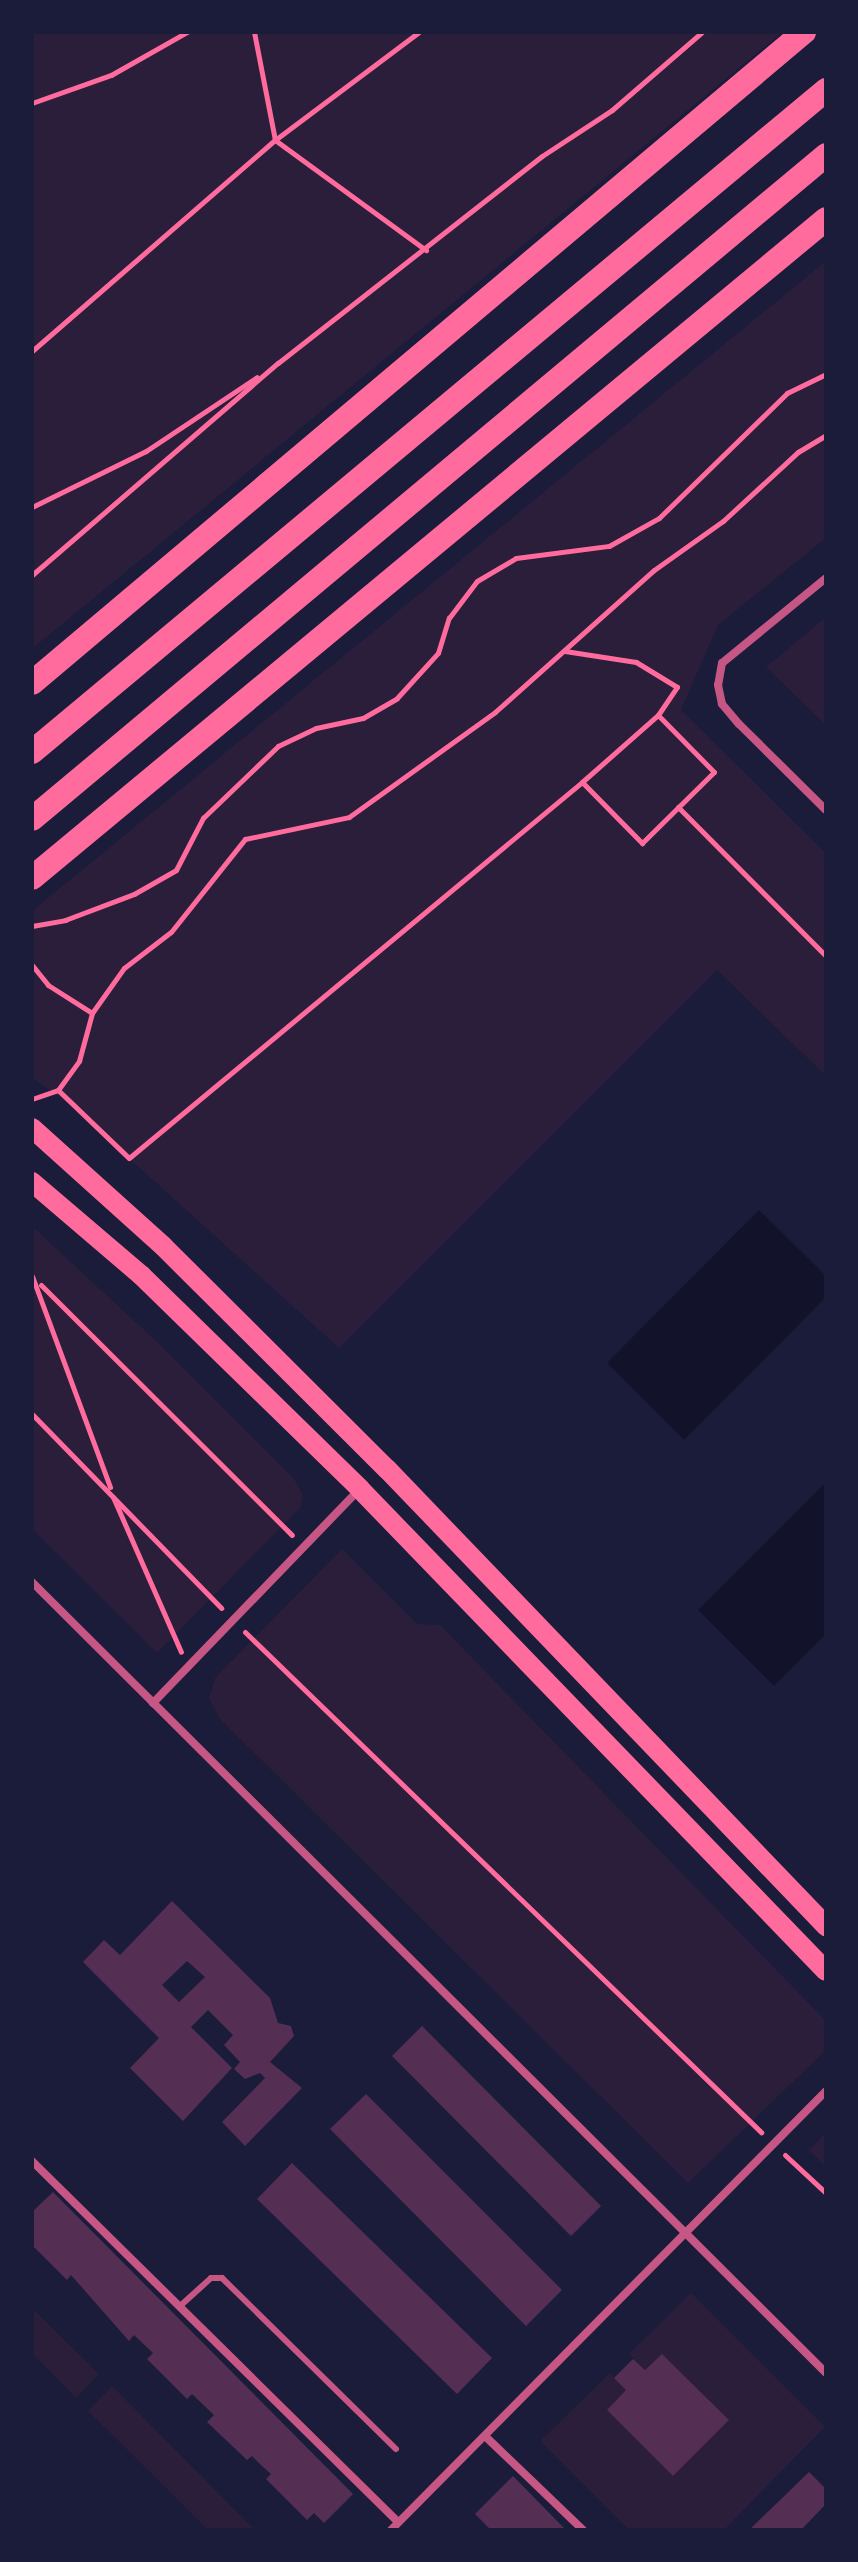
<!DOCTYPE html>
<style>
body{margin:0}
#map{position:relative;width:858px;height:2562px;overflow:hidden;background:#1b1b3a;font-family:Overpass,sans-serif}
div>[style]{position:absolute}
.green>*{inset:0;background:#2a1e3b}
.water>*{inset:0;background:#12122b}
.building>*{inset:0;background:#542f53}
.path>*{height:5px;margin:-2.5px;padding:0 2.5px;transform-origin:2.5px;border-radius:2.5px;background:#ff6b9d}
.service>*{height:6px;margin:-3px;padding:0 3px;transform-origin:3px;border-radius:3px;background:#c65784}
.minor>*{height:8px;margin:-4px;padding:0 4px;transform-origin:4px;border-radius:4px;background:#c65784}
.primary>*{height:20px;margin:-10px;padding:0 10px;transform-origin:10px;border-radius:10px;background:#ff6b9d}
.motorway>*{height:24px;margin:-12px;padding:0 12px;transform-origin:12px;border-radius:12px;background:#ff6b9d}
span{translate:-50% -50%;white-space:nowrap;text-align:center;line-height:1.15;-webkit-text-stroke:8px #1b1b3a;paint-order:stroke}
.frame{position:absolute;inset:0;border:34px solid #1b1b3a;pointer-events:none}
</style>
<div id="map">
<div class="green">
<i style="clip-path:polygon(32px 32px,783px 32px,32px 649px)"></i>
<i style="clip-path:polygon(826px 261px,826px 538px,718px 625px,681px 710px,826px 853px,826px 1076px,717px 970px,339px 1348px,70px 1105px,32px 1077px,32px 911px)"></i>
<i style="clip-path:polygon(826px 617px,826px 725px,766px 667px)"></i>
<i style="clip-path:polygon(32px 1226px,156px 1341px,294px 1479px,303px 1495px,300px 1508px,157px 1653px,32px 1529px)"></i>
<i style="clip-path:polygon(342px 1549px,417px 1624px,440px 1625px,826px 2021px,826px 2050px,688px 2183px,219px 1718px,209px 1698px,215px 1678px)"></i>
<i style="clip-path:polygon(826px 2133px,826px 2167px,809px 2150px)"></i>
<i style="clip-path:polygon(691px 2293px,825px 2427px,724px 2530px,629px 2530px,540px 2441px,610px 2373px,626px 2390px,607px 2410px,673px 2476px,729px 2420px,662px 2354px,645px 2370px,629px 2354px)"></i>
<i style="clip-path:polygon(32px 2308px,99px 2374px,76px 2398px,32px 2353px)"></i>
<i style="clip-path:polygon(112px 2386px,255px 2530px,208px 2530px,88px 2411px)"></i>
</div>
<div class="water">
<i style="clip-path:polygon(759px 1210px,826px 1276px,826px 1297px,684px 1440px,607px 1363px)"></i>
<i style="clip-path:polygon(826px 1482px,826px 1634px,774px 1686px,698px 1610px)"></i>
</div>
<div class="building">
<i style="clip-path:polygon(evenodd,172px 1901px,270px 1998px,278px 2023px,291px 2026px,294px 2036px,270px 2062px,302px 2088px,245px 2146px,222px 2122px,265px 2078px,260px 2073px,245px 2079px,234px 2069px,240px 2062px,224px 2045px,233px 2035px,208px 2010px,191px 2027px,232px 2068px,183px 2121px,130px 2068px,159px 2038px,83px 1962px,104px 1940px,120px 1955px,172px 1901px,187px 1961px,205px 1977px,179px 2002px,162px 1985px,187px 1961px)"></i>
<i style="clip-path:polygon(422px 2026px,601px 2206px,571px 2236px,392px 2056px)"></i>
<i style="clip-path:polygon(366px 2094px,562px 2290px,526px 2326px,330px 2129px)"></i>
<i style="clip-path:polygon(292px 2163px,492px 2358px,457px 2394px,257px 2199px)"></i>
<i style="clip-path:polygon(53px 2192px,353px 2494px,324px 2523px,314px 2513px,307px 2520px,266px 2479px,271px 2474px,261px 2465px,252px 2456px,247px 2460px,207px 2422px,214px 2415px,192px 2394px,187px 2399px,147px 2359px,153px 2353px,134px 2335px,129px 2341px,71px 2275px,67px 2280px,32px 2245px,32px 2212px)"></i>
<i style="clip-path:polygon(662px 2354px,729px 2420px,673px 2476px,607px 2410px,626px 2390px,614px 2378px,633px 2359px,645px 2370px)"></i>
<i style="clip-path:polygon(809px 2472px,826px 2489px,826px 2504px,801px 2530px,749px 2530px)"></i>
<i style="clip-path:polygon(513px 2476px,566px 2530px,491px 2530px,475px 2514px)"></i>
</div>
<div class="path">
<i style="left:254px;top:32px;width:110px;rotate:79deg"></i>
<i style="left:275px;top:140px;width:187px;rotate:36.1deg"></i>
<i style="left:32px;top:103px;width:84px;rotate:-19.5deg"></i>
<i style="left:111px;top:75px;width:87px;rotate:-29.5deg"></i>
<i style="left:32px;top:351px;width:322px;rotate:-41deg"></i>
<i style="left:275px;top:140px;width:180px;rotate:-36.9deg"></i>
<i style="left:32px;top:507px;width:127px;rotate:-26.2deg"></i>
<i style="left:146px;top:451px;width:133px;rotate:-33.7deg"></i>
<i style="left:32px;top:575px;width:325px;rotate:-40.8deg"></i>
<i style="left:278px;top:363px;width:335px;rotate:-38.1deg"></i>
<i style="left:542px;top:156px;width:84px;rotate:-33.3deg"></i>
<i style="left:612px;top:110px;width:119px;rotate:-40.9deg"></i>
<i style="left:582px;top:782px;width:86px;rotate:45.5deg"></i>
<i style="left:642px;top:843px;width:101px;rotate:-44.6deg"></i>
<i style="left:714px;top:772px;width:80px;rotate:-134.5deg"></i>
<i style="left:678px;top:807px;width:210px;rotate:45.2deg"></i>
<i style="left:32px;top:926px;width:34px;rotate:-10deg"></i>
<i style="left:65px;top:920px;width:74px;rotate:-20.6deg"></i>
<i style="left:134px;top:894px;width:48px;rotate:-29.7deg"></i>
<i style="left:176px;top:870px;width:59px;rotate:-62.6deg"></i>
<i style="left:203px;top:818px;width:104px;rotate:-43.8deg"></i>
<i style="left:278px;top:746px;width:42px;rotate:-25.3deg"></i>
<i style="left:316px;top:728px;width:48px;rotate:-12deg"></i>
<i style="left:363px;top:718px;width:39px;rotate:-30deg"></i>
<i style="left:397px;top:698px;width:61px;rotate:-47.7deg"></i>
<i style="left:438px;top:653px;width:37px;rotate:-73deg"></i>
<i style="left:449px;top:618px;width:46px;rotate:-52.9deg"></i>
<i style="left:477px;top:581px;width:45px;rotate:-30.5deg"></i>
<i style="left:516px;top:558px;width:94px;rotate:-7.4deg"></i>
<i style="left:609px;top:546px;width:57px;rotate:-29.2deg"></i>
<i style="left:659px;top:518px;width:179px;rotate:-44.3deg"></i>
<i style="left:787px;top:393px;width:43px;rotate:-26deg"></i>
<i style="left:32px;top:965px;width:26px;rotate:51deg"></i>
<i style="left:48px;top:985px;width:52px;rotate:32.5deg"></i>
<i style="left:58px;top:1090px;width:98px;rotate:43.8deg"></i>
<i style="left:129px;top:1158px;width:589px;rotate:-39.69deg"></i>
<i style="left:582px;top:782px;width:101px;rotate:-41.4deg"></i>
<i style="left:658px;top:715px;width:34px;rotate:-56deg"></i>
<i style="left:677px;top:687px;width:48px;rotate:-148.6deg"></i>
<i style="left:636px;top:662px;width:72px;rotate:-171.2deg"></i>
<i style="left:32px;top:1099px;width:28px;rotate:-19deg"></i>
<i style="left:58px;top:1090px;width:36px;rotate:-54deg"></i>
<i style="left:79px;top:1061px;width:50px;rotate:-74.8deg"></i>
<i style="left:92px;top:1013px;width:55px;rotate:-54.6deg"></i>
<i style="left:124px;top:968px;width:59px;rotate:-37.5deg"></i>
<i style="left:171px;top:932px;width:119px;rotate:-51.5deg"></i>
<i style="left:245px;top:839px;width:106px;rotate:-11.9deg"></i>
<i style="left:349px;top:817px;width:180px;rotate:-35.7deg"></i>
<i style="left:495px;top:712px;width:213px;rotate:-41.8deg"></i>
<i style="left:654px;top:570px;width:85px;rotate:-35.4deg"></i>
<i style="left:723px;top:521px;width:102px;rotate:-42.6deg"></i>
<i style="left:798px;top:452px;width:33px;rotate:-31deg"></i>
<i style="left:32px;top:1276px;width:225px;rotate:69.7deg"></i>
<i style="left:41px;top:1285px;width:354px;rotate:44.9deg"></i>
<i style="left:32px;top:1414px;width:271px;rotate:45.7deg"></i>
<i style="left:113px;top:1497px;width:169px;rotate:66.3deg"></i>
<i style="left:245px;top:1632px;width:719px;rotate:44.1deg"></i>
<i style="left:785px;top:2155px;width:56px;rotate:42.8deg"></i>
</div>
<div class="service">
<i style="left:179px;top:2307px;width:43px;rotate:-42.2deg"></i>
<i style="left:211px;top:2278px;width:11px"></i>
<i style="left:222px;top:2278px;width:244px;rotate:44.5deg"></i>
</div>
<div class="minor">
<i style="left:826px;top:578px;width:134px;rotate:140.7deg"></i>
<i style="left:722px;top:663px;width:22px;rotate:100deg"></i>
<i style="left:718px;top:685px;width:19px;rotate:78deg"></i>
<i style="left:722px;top:704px;width:26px;rotate:50deg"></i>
<i style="left:739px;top:724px;width:122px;rotate:44.7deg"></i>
<i style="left:32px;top:1582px;width:1121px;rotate:44.89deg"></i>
<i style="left:153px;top:1703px;width:295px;rotate:-46deg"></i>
<i style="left:32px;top:2161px;width:514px;rotate:44.61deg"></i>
<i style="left:485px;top:2436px;width:136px;rotate:43.8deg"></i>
<i style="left:391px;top:2530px;width:618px;rotate:-45.26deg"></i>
</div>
<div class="primary">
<i style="left:32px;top:1128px;width:176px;rotate:42deg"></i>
<i style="left:163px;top:1246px;width:316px;rotate:44.9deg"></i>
<i style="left:387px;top:1469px;width:634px;rotate:46.15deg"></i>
<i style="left:32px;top:1182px;width:143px;rotate:40.5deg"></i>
<i style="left:141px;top:1275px;width:306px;rotate:44.3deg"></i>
<i style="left:360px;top:1489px;width:670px;rotate:45.97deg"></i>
</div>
<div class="motorway">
<i style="left:32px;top:683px;width:1010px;rotate:-40.14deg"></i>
<i style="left:32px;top:752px;width:1034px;rotate:-39.82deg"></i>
<i style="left:32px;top:819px;width:1035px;rotate:-39.9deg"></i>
<i style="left:32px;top:878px;width:1032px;rotate:-39.69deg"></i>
</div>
<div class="frame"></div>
</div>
